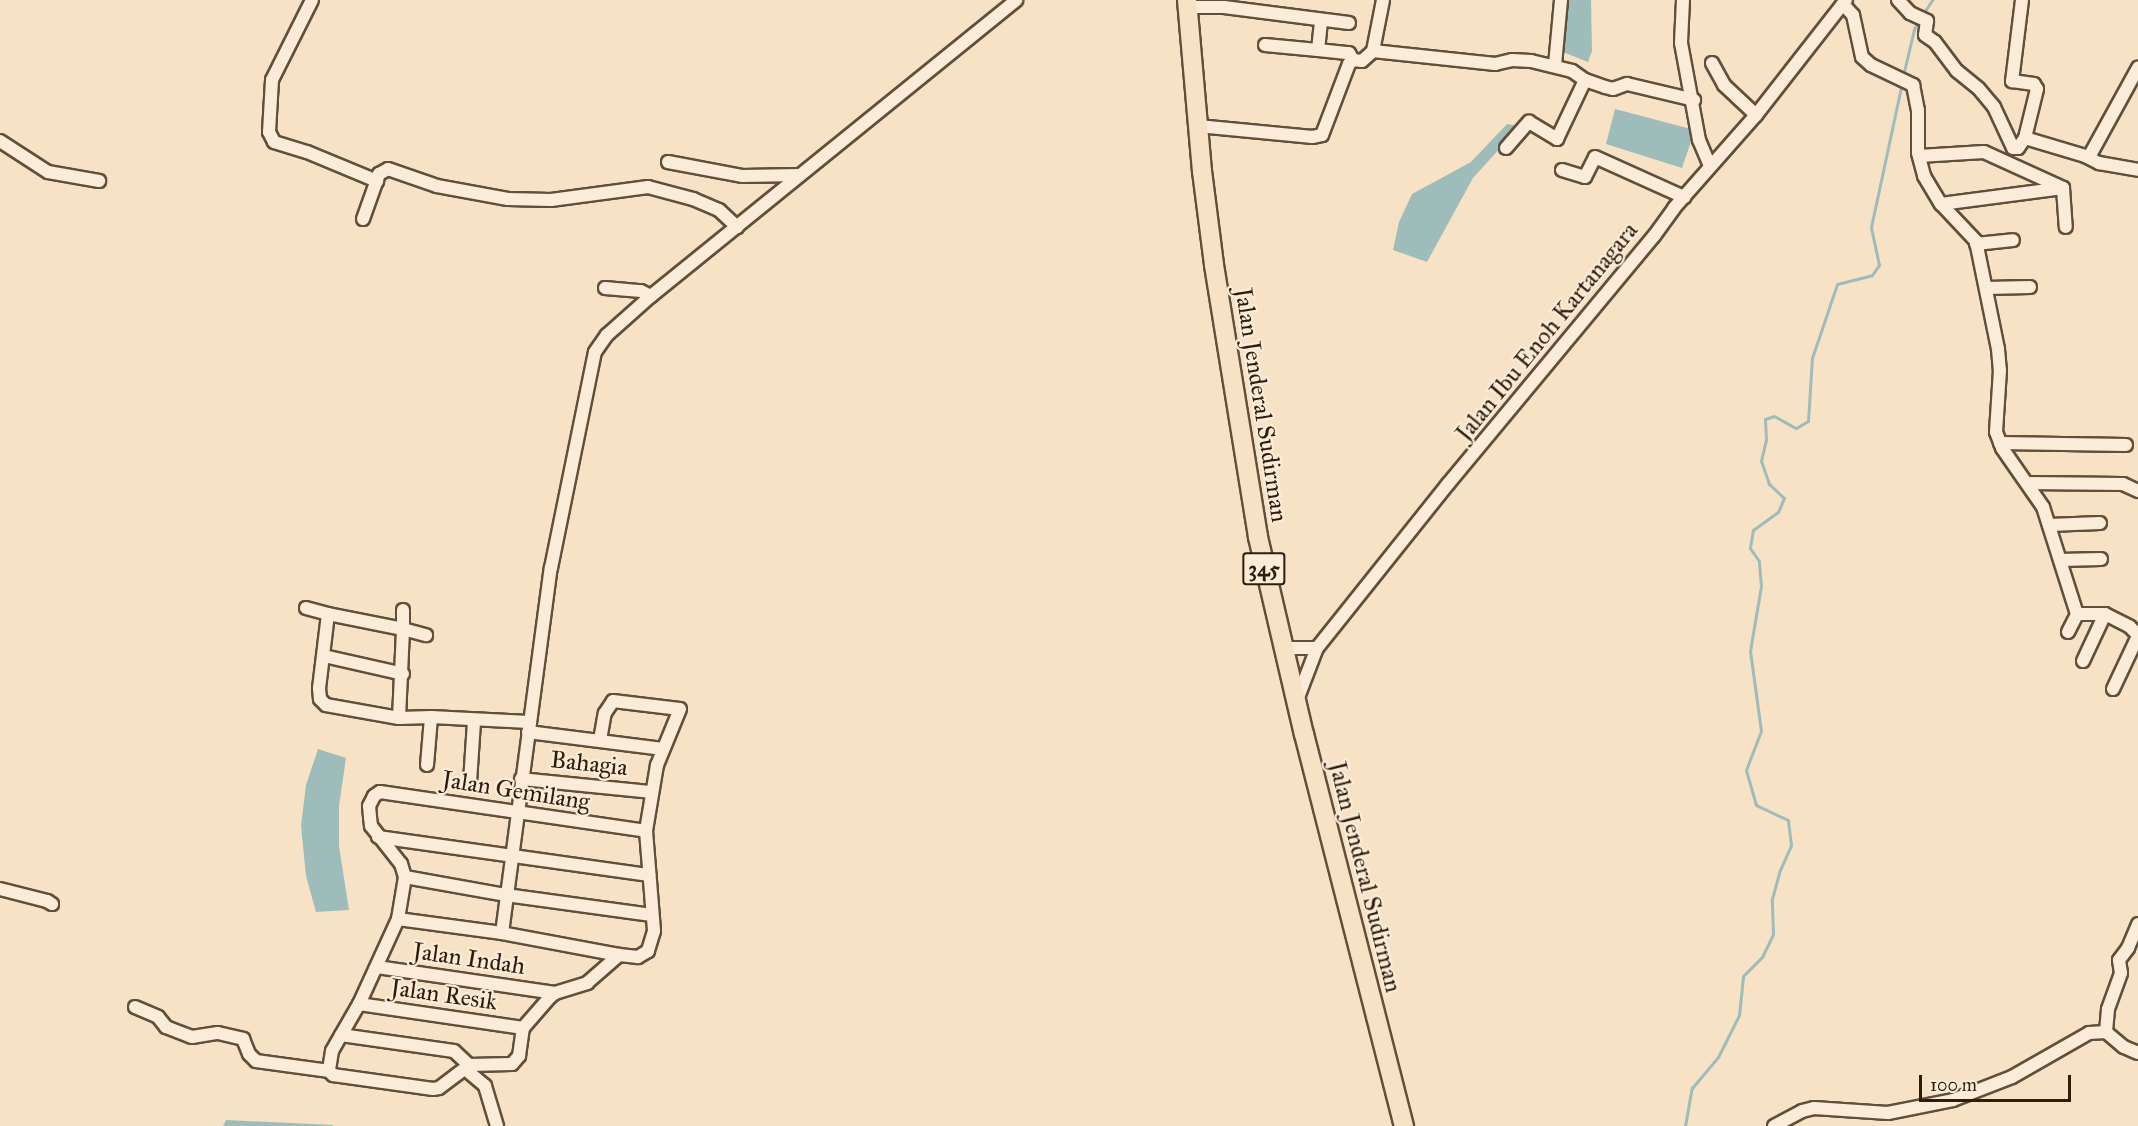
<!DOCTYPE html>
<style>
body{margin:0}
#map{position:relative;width:2138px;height:1126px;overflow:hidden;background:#f7e2c5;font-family:"IM FELL Great Primer",serif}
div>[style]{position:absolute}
.water>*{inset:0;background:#9ebdba}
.stream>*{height:3px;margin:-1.5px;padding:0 1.5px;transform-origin:1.5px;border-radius:1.5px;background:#9ebdba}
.roads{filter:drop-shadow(2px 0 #604f3a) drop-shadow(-2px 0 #604f3a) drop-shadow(0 2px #604f3a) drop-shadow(0 -2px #604f3a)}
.street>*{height:12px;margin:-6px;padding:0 6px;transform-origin:6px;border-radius:6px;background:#faecd9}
.primary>*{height:18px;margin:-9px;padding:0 9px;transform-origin:9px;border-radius:9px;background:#f7e2c5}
span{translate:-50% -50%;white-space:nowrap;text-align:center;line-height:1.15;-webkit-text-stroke:4.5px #faecd9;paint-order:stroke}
.shield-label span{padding:2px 4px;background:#faecd9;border:2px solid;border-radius:4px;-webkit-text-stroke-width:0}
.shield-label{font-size:22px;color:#2d1e0b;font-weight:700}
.street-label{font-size:24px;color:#2d1e0b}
.scale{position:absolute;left:1919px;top:1075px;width:152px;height:27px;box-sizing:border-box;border:3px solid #2d1e0b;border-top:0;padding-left:8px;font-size:18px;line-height:21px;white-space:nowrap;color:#2d1e0b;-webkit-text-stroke:4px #faecd9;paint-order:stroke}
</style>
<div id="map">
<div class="water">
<i style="clip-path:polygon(1564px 0,1591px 0,1592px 51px,1588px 62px,1563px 52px)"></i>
<i style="clip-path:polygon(1615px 109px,1695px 130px,1682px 168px,1606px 144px)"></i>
<i style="clip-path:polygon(1507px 124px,1520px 126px,1473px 178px,1427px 262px,1393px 250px,1399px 222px,1412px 194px,1471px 162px)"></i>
<i style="clip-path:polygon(318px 749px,346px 758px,339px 806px,339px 846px,349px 910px,316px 912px,306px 876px,301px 826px,306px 785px)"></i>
<i style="clip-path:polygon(226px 1120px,333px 1125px,333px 1126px,223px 1126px)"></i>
</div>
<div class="stream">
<i style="left:1923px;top:14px;width:17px;rotate:-57deg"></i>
<i style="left:1903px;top:76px;width:48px;rotate:-76.8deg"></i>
<i style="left:1914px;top:29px;width:8px;rotate:-60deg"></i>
<i style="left:1685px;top:1126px;width:39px;rotate:-80deg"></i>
<i style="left:1692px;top:1088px;width:40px;rotate:-50deg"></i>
<i style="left:1718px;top:1057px;width:47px;rotate:-63.4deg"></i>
<i style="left:1739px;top:1015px;width:39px;rotate:-84deg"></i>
<i style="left:1743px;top:976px;width:27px;rotate:-45deg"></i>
<i style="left:1762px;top:957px;width:25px;rotate:-64deg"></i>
<i style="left:1773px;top:934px;width:35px;rotate:-92deg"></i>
<i style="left:1772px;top:899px;width:30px;rotate:-75deg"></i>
<i style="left:1780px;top:870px;width:27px;rotate:-66deg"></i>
<i style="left:1791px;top:845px;width:25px;rotate:-97deg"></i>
<i style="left:1788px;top:820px;width:35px;rotate:-155deg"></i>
<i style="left:1756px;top:805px;width:36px;rotate:-106deg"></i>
<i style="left:1746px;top:770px;width:42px;rotate:-69deg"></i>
<i style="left:1761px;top:731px;width:81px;rotate:-97.8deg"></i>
<i style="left:1750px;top:651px;width:66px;rotate:-80.4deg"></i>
<i style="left:1761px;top:586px;width:25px;rotate:-95deg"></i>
<i style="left:1759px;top:561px;width:16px;rotate:-125deg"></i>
<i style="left:1750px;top:548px;width:18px;rotate:-81deg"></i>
<i style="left:1753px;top:530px;width:31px;rotate:-36deg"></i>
<i style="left:1778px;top:512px;width:15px;rotate:-67deg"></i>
<i style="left:1784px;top:498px;width:21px;rotate:-137deg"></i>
<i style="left:1769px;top:484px;width:24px;rotate:-109deg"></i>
<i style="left:1761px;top:461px;width:23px;rotate:-77deg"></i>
<i style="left:1766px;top:439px;width:20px;rotate:-93deg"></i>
<i style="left:1765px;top:419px;width:9px;rotate:-18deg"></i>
<i style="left:1774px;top:416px;width:25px;rotate:29deg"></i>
<i style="left:1796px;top:428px;width:14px;rotate:-30deg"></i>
<i style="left:1808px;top:421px;width:63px;rotate:-86.4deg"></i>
<i style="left:1812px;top:358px;width:78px;rotate:-71.3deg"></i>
<i style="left:1837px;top:284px;width:36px;rotate:-14deg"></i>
<i style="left:1872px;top:275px;width:12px;rotate:-55deg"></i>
<i style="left:1879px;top:265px;width:39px;rotate:-102deg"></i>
<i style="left:1871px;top:227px;width:147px;rotate:-77.9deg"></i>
</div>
<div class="roads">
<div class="street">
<i style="left:312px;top:0;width:89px;rotate:116.6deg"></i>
<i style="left:272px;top:80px;width:52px;rotate:93.3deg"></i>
<i style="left:269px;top:132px;width:11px;rotate:63deg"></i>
<i style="left:274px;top:142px;width:34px;rotate:17deg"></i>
<i style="left:307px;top:152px;width:76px;rotate:22.5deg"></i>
<i style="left:1683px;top:0;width:43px;rotate:92.7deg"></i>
<i style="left:1681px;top:43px;width:99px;rotate:79.5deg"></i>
<i style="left:1699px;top:140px;width:28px;rotate:67deg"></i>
<i style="left:1898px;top:0;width:18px;rotate:47deg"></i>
<i style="left:1910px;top:13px;width:19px;rotate:25deg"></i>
<i style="left:1927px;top:21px;width:14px;rotate:98deg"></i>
<i style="left:1925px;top:35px;width:12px;rotate:35deg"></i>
<i style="left:1935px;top:42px;width:36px;rotate:53deg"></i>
<i style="left:1957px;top:71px;width:28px;rotate:39deg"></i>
<i style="left:1979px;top:89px;width:23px;rotate:50deg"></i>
<i style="left:1994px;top:107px;width:45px;rotate:65.1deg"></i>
<i style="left:2013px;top:148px;width:5px"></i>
<i style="left:2018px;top:148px;width:12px;rotate:-55deg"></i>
<i style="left:2025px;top:138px;width:63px;rotate:16.7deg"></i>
<i style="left:2085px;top:156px;width:16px;rotate:27deg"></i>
<i style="left:2099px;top:163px;width:40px;rotate:10deg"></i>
<i style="left:2022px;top:0;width:82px;rotate:97deg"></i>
<i style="left:2012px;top:81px;width:22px;rotate:8deg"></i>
<i style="left:2034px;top:84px;width:6px;rotate:59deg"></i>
<i style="left:2037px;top:89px;width:50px;rotate:103.8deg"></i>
<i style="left:1843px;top:4px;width:15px;rotate:48deg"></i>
<i style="left:1853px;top:15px;width:43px;rotate:77.9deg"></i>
<i style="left:1862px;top:57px;width:12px;rotate:42deg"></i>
<i style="left:1871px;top:65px;width:47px;rotate:25.5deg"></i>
<i style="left:1913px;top:85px;width:25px;rotate:79deg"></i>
<i style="left:1918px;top:110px;width:43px;rotate:90deg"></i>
<i style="left:1918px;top:153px;width:24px;rotate:75deg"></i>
<i style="left:1924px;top:176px;width:33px;rotate:59deg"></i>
<i style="left:1941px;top:204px;width:51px;rotate:46.6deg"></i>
<i style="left:1976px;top:241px;width:110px;rotate:78.5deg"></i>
<i style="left:1998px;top:349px;width:21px;rotate:85deg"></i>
<i style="left:2000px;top:370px;width:62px;rotate:93.7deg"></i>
<i style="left:1996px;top:432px;width:17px;rotate:69deg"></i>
<i style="left:2002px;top:448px;width:72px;rotate:55.2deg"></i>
<i style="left:2043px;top:507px;width:112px;rotate:72.4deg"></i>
<i style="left:2077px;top:614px;width:28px"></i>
<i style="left:2105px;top:614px;width:28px;rotate:27deg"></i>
<i style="left:2130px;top:627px;width:11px;rotate:45deg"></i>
<i style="left:1188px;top:7px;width:36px"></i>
<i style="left:1224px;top:7px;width:126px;rotate:7.3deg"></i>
<i style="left:1265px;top:45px;width:53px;rotate:5.4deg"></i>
<i style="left:1318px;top:50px;width:29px;rotate:-84deg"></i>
<i style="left:1318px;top:50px;width:31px;rotate:6deg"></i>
<i style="left:1349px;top:53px;width:8px;rotate:60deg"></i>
<i style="left:1373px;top:51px;width:123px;rotate:6.1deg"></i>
<i style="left:1495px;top:64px;width:17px;rotate:-13deg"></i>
<i style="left:1512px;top:60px;width:19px;rotate:3deg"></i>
<i style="left:1531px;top:61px;width:42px;rotate:13.7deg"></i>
<i style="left:1572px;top:71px;width:16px;rotate:35deg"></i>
<i style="left:1585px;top:80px;width:21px;rotate:19deg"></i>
<i style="left:1605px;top:87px;width:8px;rotate:14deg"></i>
<i style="left:1613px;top:89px;width:15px;rotate:-20deg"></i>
<i style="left:1627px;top:84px;width:69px;rotate:13.4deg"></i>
<i style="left:1712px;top:63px;width:25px;rotate:61deg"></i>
<i style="left:1724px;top:85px;width:44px;rotate:43.2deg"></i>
<i style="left:1555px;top:65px;width:65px;rotate:-84.7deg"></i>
<i style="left:1198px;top:126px;width:115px;rotate:5.5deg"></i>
<i style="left:1312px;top:137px;width:10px;rotate:-11deg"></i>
<i style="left:1322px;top:135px;width:76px;rotate:-69.2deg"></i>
<i style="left:1349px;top:64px;width:6px;rotate:-45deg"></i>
<i style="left:1353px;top:60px;width:9px;rotate:6deg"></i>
<i style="left:1362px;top:61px;width:15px;rotate:-42deg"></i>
<i style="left:1373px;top:51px;width:52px;rotate:-78.9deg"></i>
<i style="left:0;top:141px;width:57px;rotate:32.9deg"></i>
<i style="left:48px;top:172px;width:52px;rotate:10deg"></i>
<i style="left:1506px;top:148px;width:35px;rotate:-49deg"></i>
<i style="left:1529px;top:122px;width:33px;rotate:31deg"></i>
<i style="left:1557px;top:139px;width:65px;rotate:-64.6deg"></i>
<i style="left:1919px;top:156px;width:65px;rotate:-3.5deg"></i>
<i style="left:1984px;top:152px;width:87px;rotate:24.5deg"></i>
<i style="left:2063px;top:188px;width:123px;rotate:172.5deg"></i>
<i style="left:2089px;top:157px;width:102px;rotate:-61.2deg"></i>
<i style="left:668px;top:162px;width:75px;rotate:10.7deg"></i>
<i style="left:742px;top:176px;width:58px;rotate:-1deg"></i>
<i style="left:1562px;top:170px;width:24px;rotate:17deg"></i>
<i style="left:1585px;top:177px;width:22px;rotate:-63deg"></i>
<i style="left:1595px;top:157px;width:98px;rotate:24.2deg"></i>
<i style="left:2063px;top:188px;width:39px;rotate:86deg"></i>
<i style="left:363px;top:219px;width:48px;rotate:-70.4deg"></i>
<i style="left:379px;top:174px;width:10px;rotate:-29deg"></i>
<i style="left:388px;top:169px;width:52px;rotate:19.1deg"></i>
<i style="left:437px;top:186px;width:72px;rotate:10.4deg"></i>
<i style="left:508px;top:199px;width:43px;rotate:1.3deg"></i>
<i style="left:551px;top:200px;width:98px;rotate:-7.6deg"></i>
<i style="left:648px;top:187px;width:47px;rotate:14.9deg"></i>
<i style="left:693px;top:199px;width:28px;rotate:23deg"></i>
<i style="left:719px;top:210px;width:25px;rotate:43deg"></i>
<i style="left:1976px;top:244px;width:37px;rotate:-6deg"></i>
<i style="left:605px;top:288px;width:36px;rotate:5deg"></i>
<i style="left:641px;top:291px;width:11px;rotate:27deg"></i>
<i style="left:1986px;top:288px;width:44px;rotate:-1.3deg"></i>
<i style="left:2000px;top:443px;width:126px;rotate:0.9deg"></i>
<i style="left:2027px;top:483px;width:96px;rotate:0.6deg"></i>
<i style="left:2123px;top:484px;width:17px;rotate:25deg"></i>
<i style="left:2049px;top:525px;width:51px;rotate:-2.2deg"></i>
<i style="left:2060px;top:560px;width:41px;rotate:-1.4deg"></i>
<i style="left:306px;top:608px;width:23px;rotate:15deg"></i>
<i style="left:403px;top:610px;width:19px;rotate:90deg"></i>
<i style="left:403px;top:629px;width:24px;rotate:15deg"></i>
<i style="left:2068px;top:632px;width:20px;rotate:-63deg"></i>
<i style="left:1285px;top:648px;width:32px"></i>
<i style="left:324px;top:656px;width:81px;rotate:12.8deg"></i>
<i style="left:2083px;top:661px;width:52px;rotate:-64.9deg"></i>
<i style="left:2113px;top:689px;width:59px;rotate:-64.7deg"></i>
<i style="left:1297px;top:700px;width:56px;rotate:-69deg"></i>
<i style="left:1317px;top:648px;width:210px;rotate:-51.4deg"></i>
<i style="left:1448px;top:484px;width:322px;rotate:-50.3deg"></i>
<i style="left:1654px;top:236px;width:34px;rotate:-54deg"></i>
<i style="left:1674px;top:208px;width:124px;rotate:-48.6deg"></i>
<i style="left:1756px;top:115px;width:146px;rotate:-52deg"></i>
<i style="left:399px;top:718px;width:89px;rotate:-87.4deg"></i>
<i style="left:403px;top:629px;width:76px;rotate:-168.7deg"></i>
<i style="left:328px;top:614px;width:75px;rotate:96.9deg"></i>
<i style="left:319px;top:688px;width:11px;rotate:85deg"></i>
<i style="left:320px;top:699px;width:8px;rotate:45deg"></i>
<i style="left:326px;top:705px;width:74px;rotate:10.1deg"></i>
<i style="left:399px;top:718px;width:32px;rotate:-2deg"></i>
<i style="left:431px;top:717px;width:98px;rotate:2.9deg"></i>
<i style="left:528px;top:732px;width:136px;rotate:7.2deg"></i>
<i style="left:600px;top:740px;width:27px;rotate:-80deg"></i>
<i style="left:605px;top:713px;width:14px;rotate:-56deg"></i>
<i style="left:613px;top:701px;width:67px;rotate:6.8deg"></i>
<i style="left:680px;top:709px;width:61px;rotate:112.3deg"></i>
<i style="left:657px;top:765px;width:67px;rotate:99.5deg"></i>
<i style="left:646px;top:831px;width:100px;rotate:85.4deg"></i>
<i style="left:654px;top:931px;width:21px;rotate:107deg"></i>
<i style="left:648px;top:951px;width:12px;rotate:149deg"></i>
<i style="left:638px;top:957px;width:19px;rotate:-174deg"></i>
<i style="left:619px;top:955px;width:119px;rotate:-169.4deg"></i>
<i style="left:502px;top:933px;width:105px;rotate:-172.3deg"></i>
<i style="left:398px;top:919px;width:94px;rotate:114.6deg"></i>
<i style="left:359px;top:1004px;width:54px;rotate:119.9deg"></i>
<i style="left:332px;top:1051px;width:20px;rotate:99deg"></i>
<i style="left:329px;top:1071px;width:6px;rotate:45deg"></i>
<i style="left:333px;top:1075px;width:101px;rotate:8deg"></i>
<i style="left:433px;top:1089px;width:6px;rotate:-9deg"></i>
<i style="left:439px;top:1088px;width:38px;rotate:-37deg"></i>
<i style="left:469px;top:1065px;width:43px;rotate:-1.3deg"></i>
<i style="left:512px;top:1064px;width:11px;rotate:-49deg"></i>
<i style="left:519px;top:1056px;width:28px;rotate:-82deg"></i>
<i style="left:523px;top:1028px;width:38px;rotate:-49deg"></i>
<i style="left:548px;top:999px;width:9px;rotate:-41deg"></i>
<i style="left:555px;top:993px;width:34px;rotate:-17deg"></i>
<i style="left:587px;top:983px;width:43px;rotate:-41.2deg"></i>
<i style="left:427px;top:765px;width:48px;rotate:-85.2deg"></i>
<i style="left:521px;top:779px;width:131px;rotate:5.7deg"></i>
<i style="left:470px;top:782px;width:61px;rotate:-86.2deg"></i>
<i style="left:378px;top:837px;width:274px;rotate:8deg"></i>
<i style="left:405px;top:877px;width:103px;rotate:10.1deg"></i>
<i style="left:506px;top:895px;width:147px;rotate:7.8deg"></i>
<i style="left:0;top:889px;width:49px;rotate:14.3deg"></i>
<i style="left:47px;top:901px;width:6px;rotate:31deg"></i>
<i style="left:398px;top:919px;width:43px;rotate:-80.5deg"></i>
<i style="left:405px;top:877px;width:14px;rotate:-107deg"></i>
<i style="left:401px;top:864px;width:48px;rotate:-128.3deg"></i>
<i style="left:371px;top:826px;width:9px;rotate:-96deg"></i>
<i style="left:370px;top:817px;width:11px;rotate:-95deg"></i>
<i style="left:369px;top:806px;width:11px;rotate:-63deg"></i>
<i style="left:374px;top:796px;width:7px;rotate:-34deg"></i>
<i style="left:380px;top:792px;width:269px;rotate:8.3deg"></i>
<i style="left:502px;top:933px;width:368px;rotate:-82.4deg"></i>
<i style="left:551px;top:568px;width:220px;rotate:-78.5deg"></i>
<i style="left:595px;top:352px;width:21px;rotate:-55deg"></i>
<i style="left:607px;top:335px;width:59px;rotate:-41.6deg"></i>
<i style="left:651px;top:296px;width:470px;rotate:-39deg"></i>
<i style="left:377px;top:967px;width:180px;rotate:8.3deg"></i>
<i style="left:359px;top:1004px;width:166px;rotate:8.3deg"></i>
<i style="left:135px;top:1007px;width:25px;rotate:23deg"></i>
<i style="left:158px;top:1017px;width:13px;rotate:51deg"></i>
<i style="left:166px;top:1027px;width:28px;rotate:21deg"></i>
<i style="left:192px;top:1037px;width:26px;rotate:-9deg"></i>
<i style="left:218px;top:1033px;width:26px;rotate:13deg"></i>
<i style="left:243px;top:1039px;width:16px;rotate:68deg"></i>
<i style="left:249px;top:1054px;width:10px;rotate:45deg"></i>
<i style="left:256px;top:1061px;width:74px;rotate:7.8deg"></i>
<i style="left:2106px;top:1032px;width:23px;rotate:-85deg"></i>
<i style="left:2108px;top:1009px;width:38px;rotate:-70deg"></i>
<i style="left:2121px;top:973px;width:13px;rotate:-99deg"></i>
<i style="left:2119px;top:960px;width:15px;rotate:-53deg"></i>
<i style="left:2128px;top:948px;width:26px;rotate:-67deg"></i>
<i style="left:341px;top:1035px;width:114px;rotate:8.1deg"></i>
<i style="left:454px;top:1051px;width:21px;rotate:43deg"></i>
<i style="left:465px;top:1069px;width:26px;rotate:40deg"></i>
<i style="left:485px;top:1086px;width:42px;rotate:73.3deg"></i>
<i style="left:1774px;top:1126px;width:32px;rotate:-28deg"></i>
<i style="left:1802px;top:1111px;width:12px;rotate:-14deg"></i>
<i style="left:1814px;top:1108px;width:74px;rotate:3.9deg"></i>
<i style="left:1888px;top:1113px;width:66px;rotate:-11.3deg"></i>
<i style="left:1953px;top:1100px;width:63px;rotate:-21.3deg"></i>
<i style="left:2012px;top:1077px;width:89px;rotate:-29.7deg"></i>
<i style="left:2089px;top:1033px;width:17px;rotate:-3deg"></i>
<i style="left:2106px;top:1032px;width:23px;rotate:40deg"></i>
<i style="left:2124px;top:1047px;width:15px;rotate:23deg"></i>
</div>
<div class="primary">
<i style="left:1187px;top:0;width:172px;rotate:85deg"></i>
<i style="left:1202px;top:171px;width:95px;rotate:82.7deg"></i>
<i style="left:1214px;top:265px;width:276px;rotate:80.8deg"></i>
<i style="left:1258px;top:537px;width:202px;rotate:76.9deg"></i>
<i style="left:1304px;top:734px;width:405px;rotate:75.7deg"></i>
</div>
</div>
<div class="shield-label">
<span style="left:1264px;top:569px">345</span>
</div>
<div class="street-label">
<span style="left:1547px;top:332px;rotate:-51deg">Jalan Ibu Enoh Kartanagara</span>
<span style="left:1261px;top:405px;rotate:81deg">Jalan Jenderal Sudirman</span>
<span style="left:589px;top:764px;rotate:6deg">Bahagia</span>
<span style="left:516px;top:791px;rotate:9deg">Jalan Gemilang</span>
<span style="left:1365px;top:877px;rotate:76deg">Jalan Jenderal Sudirman</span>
<span style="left:469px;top:959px;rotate:8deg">Jalan Indah</span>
<span style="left:444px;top:995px;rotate:8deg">Jalan Resik</span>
</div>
<div class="scale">100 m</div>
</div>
